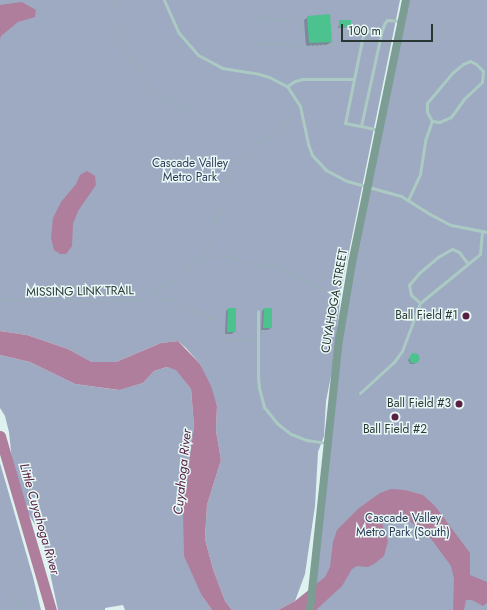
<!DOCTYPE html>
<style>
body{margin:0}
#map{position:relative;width:487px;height:610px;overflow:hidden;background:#def2ef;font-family:Jost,sans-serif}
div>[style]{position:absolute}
.green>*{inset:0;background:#9eaac1}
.water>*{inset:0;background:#ae7e9c}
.shadow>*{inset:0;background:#0003}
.river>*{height:11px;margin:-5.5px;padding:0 5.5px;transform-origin:5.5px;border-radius:5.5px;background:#ae7e9c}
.building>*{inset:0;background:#4cc28f}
.path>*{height:1px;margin-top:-0.5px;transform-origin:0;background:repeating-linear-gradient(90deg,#94b6ae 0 2px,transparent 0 4px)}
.lane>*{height:3px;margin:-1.5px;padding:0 1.5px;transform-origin:1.5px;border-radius:1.5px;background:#aacac3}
.secondary>*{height:8px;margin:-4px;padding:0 4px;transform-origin:4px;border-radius:4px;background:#7b9d93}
.dots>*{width:11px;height:11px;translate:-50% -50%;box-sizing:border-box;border:2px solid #eaf9f7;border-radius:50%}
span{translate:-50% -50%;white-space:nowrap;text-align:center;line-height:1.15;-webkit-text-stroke:3px #eaf9f7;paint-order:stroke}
.park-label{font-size:12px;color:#2e3a55}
.street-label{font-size:12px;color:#293732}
.poi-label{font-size:12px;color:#293732}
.right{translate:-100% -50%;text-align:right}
.water-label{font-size:13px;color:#582042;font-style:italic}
.scale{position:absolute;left:341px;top:24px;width:92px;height:18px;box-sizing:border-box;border:2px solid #293732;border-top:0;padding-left:5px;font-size:12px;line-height:14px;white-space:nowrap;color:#293732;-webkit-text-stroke:3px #eaf9f7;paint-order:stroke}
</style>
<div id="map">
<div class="green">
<i style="clip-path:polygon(0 0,400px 0,341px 291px,333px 366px,326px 401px,324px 436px,318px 452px,315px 506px,305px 574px,295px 601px,278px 610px,232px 610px,225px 601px,213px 569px,205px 539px,207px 505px,221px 460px,216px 431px,217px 406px,200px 364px,186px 348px,178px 341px,161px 343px,116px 362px,92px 362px,68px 349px,27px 335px,0 331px)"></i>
<i style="clip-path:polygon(408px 0,487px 0,487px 610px,310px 610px,339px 340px)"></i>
<i style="clip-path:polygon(0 355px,30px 362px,75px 384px,118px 390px,143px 383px,154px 371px,167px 367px,176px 369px,191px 389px,194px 426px,190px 468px,202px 596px,212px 610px,125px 610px,123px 605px,105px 608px,105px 610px,58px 610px,42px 536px,25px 508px,19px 481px,13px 470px,9px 432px,5px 416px,0 408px)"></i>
<i style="clip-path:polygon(0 463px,33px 577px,41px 610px,0 610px)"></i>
</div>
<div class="water">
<i style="clip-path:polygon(22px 2px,36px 10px,35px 17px,18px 22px,1px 36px,0 39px,0 5px)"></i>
<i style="clip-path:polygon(87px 171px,95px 176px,96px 185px,78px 211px,73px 224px,72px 246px,66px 254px,60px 254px,54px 250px,51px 238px,53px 218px,61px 202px,76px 184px,80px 175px)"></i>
<i style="clip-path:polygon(0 331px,27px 335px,68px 349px,92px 362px,116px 362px,161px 343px,178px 341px,200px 364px,211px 386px,217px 406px,216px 431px,221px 460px,207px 505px,205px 539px,213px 569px,225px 601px,232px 610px,212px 610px,202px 596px,184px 556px,183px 511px,194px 426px,191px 389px,176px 370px,167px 367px,154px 371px,143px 383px,119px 390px,75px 384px,30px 362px,0 355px)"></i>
<i style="clip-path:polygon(391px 489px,405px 490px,423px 495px,435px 506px,470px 553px,470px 575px,487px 582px,487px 603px,483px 606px,472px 600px,466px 600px,464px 610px,453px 610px,454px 579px,451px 566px,429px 536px,403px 516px,397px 514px,385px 515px,382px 519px,383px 526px,388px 541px,384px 556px,374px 564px,368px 567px,357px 566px,352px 569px,342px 586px,316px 610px,278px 610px,295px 601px,325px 577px,330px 567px,333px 542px,337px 530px,359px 508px,380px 493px)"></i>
</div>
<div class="shadow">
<i style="clip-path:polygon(308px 17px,331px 42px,327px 45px,306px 46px,304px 20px)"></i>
<i style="clip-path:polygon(340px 21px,350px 27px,338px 28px)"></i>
<i style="clip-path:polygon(228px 309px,235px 331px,232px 334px,225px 334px,226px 311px)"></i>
<i style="clip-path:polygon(264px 309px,271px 328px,268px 330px,261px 330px,262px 311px)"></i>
<i style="clip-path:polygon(411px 356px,416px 363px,414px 364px,410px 364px,408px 360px)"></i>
</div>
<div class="river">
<i style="left:0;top:436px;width:181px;rotate:73.7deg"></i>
</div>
<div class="building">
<i style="clip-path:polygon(330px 14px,332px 42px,309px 43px,307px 16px)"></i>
<i style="clip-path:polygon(339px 20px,351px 20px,351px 27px,339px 27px)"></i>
<i style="clip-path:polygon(228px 308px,236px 308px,236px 332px,227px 332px)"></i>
<i style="clip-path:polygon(264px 308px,272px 308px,272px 328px,263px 328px)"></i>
<i style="clip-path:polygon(412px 353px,418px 354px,420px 359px,417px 363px,411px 363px,409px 358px)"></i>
</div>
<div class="path">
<i style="left:112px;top:0;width:25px;rotate:64deg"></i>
<i style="left:123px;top:23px;width:19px;rotate:93deg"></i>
<i style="left:122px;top:42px;width:15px;rotate:79deg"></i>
<i style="left:125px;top:57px;width:17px;rotate:33deg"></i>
<i style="left:139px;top:66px;width:28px;rotate:69deg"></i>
<i style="left:149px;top:92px;width:4px;rotate:45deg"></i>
<i style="left:152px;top:95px;width:35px;rotate:20deg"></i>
<i style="left:185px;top:107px;width:8px;rotate:40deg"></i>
<i style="left:191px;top:112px;width:65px;rotate:59.5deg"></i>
<i style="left:224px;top:168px;width:14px;rotate:69deg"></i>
<i style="left:229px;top:181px;width:18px;rotate:87deg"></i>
<i style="left:230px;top:199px;width:27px;rotate:123deg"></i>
<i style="left:215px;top:222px;width:36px;rotate:106deg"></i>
<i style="left:335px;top:27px;width:6px;rotate:90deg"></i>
<i style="left:304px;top:46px;width:21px;rotate:-95deg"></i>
<i style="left:302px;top:25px;width:9px;rotate:-126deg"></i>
<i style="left:297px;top:18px;width:20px;rotate:174deg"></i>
<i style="left:277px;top:20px;width:18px;rotate:-171deg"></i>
<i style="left:259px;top:17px;width:8px;rotate:157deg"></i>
<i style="left:252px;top:20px;width:9px;rotate:122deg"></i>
<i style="left:247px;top:28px;width:8px;rotate:83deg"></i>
<i style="left:248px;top:36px;width:11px;rotate:41deg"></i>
<i style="left:256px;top:43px;width:21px;rotate:-3deg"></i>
<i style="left:277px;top:42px;width:21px;rotate:11deg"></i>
<i style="left:298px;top:46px;width:38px;rotate:-3deg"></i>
<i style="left:336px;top:44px;width:10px;rotate:-96deg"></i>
<i style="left:335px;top:34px;width:24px;rotate:-5deg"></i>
<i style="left:225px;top:167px;width:21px;rotate:-28deg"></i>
<i style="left:244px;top:157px;width:23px;rotate:-43deg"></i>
<i style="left:261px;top:141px;width:27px;rotate:-33deg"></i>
<i style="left:284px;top:126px;width:12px;rotate:-55deg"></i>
<i style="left:291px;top:116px;width:12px;rotate:-85deg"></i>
<i style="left:0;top:300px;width:130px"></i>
<i style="left:130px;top:300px;width:11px;rotate:-5deg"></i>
<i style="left:141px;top:299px;width:18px;rotate:-29deg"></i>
<i style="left:254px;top:341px;width:25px;rotate:-175deg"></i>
<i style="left:229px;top:339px;width:26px;rotate:-130deg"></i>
<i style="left:212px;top:319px;width:9px;rotate:-148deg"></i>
<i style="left:204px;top:314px;width:34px;rotate:-157deg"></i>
<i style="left:173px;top:301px;width:13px;rotate:-171deg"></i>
<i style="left:160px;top:299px;width:5px;rotate:-127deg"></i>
<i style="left:157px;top:295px;width:5px;rotate:-79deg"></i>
<i style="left:158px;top:290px;width:57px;rotate:-35.7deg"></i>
<i style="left:204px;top:257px;width:16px;rotate:-7deg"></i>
<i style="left:220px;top:255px;width:7px;rotate:8deg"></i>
<i style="left:227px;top:256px;width:20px;rotate:20deg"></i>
<i style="left:246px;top:263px;width:31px;rotate:7deg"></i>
<i style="left:277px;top:267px;width:13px;rotate:18deg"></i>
<i style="left:289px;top:271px;width:56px;rotate:29.7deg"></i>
<i style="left:0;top:570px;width:9px;rotate:69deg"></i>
<i style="left:3px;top:578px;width:38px;rotate:58deg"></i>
</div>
<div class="lane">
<i style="left:164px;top:0;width:36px;rotate:66deg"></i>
<i style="left:179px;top:33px;width:29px;rotate:49deg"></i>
<i style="left:198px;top:55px;width:27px;rotate:28deg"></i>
<i style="left:222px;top:68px;width:37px;rotate:9deg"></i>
<i style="left:259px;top:74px;width:10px;rotate:17deg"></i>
<i style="left:269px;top:77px;width:20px;rotate:27deg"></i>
<i style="left:287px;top:86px;width:24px;rotate:57deg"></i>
<i style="left:300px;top:106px;width:39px;rotate:78deg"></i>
<i style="left:308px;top:144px;width:12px;rotate:70deg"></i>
<i style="left:312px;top:155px;width:21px;rotate:47deg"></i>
<i style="left:326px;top:170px;width:24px;rotate:28deg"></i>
<i style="left:347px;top:181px;width:56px;rotate:15.5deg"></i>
<i style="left:401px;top:196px;width:32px;rotate:32deg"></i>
<i style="left:428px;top:213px;width:26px;rotate:28deg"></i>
<i style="left:451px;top:225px;width:37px;rotate:11deg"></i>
<i style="left:381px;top:34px;width:10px;rotate:-73deg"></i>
<i style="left:384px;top:24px;width:5px;rotate:-53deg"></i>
<i style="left:387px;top:20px;width:15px;rotate:4deg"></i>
<i style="left:470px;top:61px;width:7px;rotate:27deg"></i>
<i style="left:476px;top:64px;width:10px;rotate:45deg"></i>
<i style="left:483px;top:71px;width:11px;rotate:95deg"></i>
<i style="left:482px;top:82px;width:25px;rotate:137deg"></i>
<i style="left:464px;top:99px;width:22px;rotate:126deg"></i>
<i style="left:451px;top:117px;width:13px;rotate:157deg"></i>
<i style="left:439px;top:122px;width:7px;rotate:-172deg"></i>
<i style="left:432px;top:121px;width:10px;rotate:-119deg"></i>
<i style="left:427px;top:112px;width:9px;rotate:-90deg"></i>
<i style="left:427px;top:103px;width:39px;rotate:-50deg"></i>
<i style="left:452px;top:73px;width:14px;rotate:-39deg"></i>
<i style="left:463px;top:64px;width:8px;rotate:-23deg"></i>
<i style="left:287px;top:86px;width:9px;rotate:-32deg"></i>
<i style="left:295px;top:81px;width:8px;rotate:-14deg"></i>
<i style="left:303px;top:79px;width:51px"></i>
<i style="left:361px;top:126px;width:94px;rotate:-77.7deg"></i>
<i style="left:381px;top:34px;width:17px;rotate:-167deg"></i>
<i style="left:364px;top:30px;width:95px;rotate:101.5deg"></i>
<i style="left:345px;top:123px;width:16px;rotate:11deg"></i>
<i style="left:361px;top:126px;width:18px;rotate:13deg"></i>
<i style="left:408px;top:200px;width:29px;rotate:-65deg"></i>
<i style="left:420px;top:174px;width:36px;rotate:-81deg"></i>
<i style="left:426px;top:138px;width:18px;rotate:-71deg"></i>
<i style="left:420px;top:303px;width:12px;rotate:-138deg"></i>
<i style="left:411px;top:295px;width:10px;rotate:-101deg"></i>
<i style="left:409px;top:285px;width:16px;rotate:-50deg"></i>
<i style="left:419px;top:273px;width:25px;rotate:-40deg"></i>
<i style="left:438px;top:257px;width:16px;rotate:-30deg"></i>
<i style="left:452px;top:249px;width:8px;rotate:23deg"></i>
<i style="left:459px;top:252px;width:15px;rotate:53deg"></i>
<i style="left:258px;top:311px;width:67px;rotate:90deg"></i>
<i style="left:258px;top:378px;width:10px;rotate:84deg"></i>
<i style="left:259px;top:388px;width:20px;rotate:75deg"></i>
<i style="left:264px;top:407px;width:22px;rotate:51deg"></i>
<i style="left:278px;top:424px;width:16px;rotate:38deg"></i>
<i style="left:291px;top:434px;width:17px;rotate:21deg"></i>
<i style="left:307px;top:440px;width:20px;rotate:9deg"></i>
<i style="left:360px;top:393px;width:46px;rotate:-42.4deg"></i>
<i style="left:394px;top:362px;width:14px;rotate:-54deg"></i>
<i style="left:402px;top:351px;width:51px;rotate:-69.4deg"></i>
<i style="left:420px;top:303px;width:77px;rotate:-39.2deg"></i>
<i style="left:480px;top:254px;width:22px;rotate:-85deg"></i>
</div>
<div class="secondary">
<i style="left:310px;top:610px;width:272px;rotate:-83.9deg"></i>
<i style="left:339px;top:340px;width:78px;rotate:-80.4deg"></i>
<i style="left:352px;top:263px;width:268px;rotate:-78.4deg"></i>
</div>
<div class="dots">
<i style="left:466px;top:316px;background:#582042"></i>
<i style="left:459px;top:404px;background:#582042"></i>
<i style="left:395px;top:417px;background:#582042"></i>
</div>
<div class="park-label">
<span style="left:190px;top:171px">Cascade Valley<br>Metro Park</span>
<span style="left:403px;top:526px">Cascade Valley<br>Metro Park (South)</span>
</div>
<div class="street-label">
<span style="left:80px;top:292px;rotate:-1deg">MISSING LINK TRAIL</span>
<span style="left:335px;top:301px;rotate:-80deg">CUYAHOGA STREET</span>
</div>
<div class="poi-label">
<span class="right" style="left:458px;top:316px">Ball Field #1</span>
<span class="right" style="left:451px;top:404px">Ball Field #3</span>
<span style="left:395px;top:430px">Ball Field #2</span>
</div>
<div class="water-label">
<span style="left:183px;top:472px;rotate:-84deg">Cuyahoga River</span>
<span style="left:39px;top:519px;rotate:74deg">Little Cuyahoga River</span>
</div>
<div class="scale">100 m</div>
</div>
